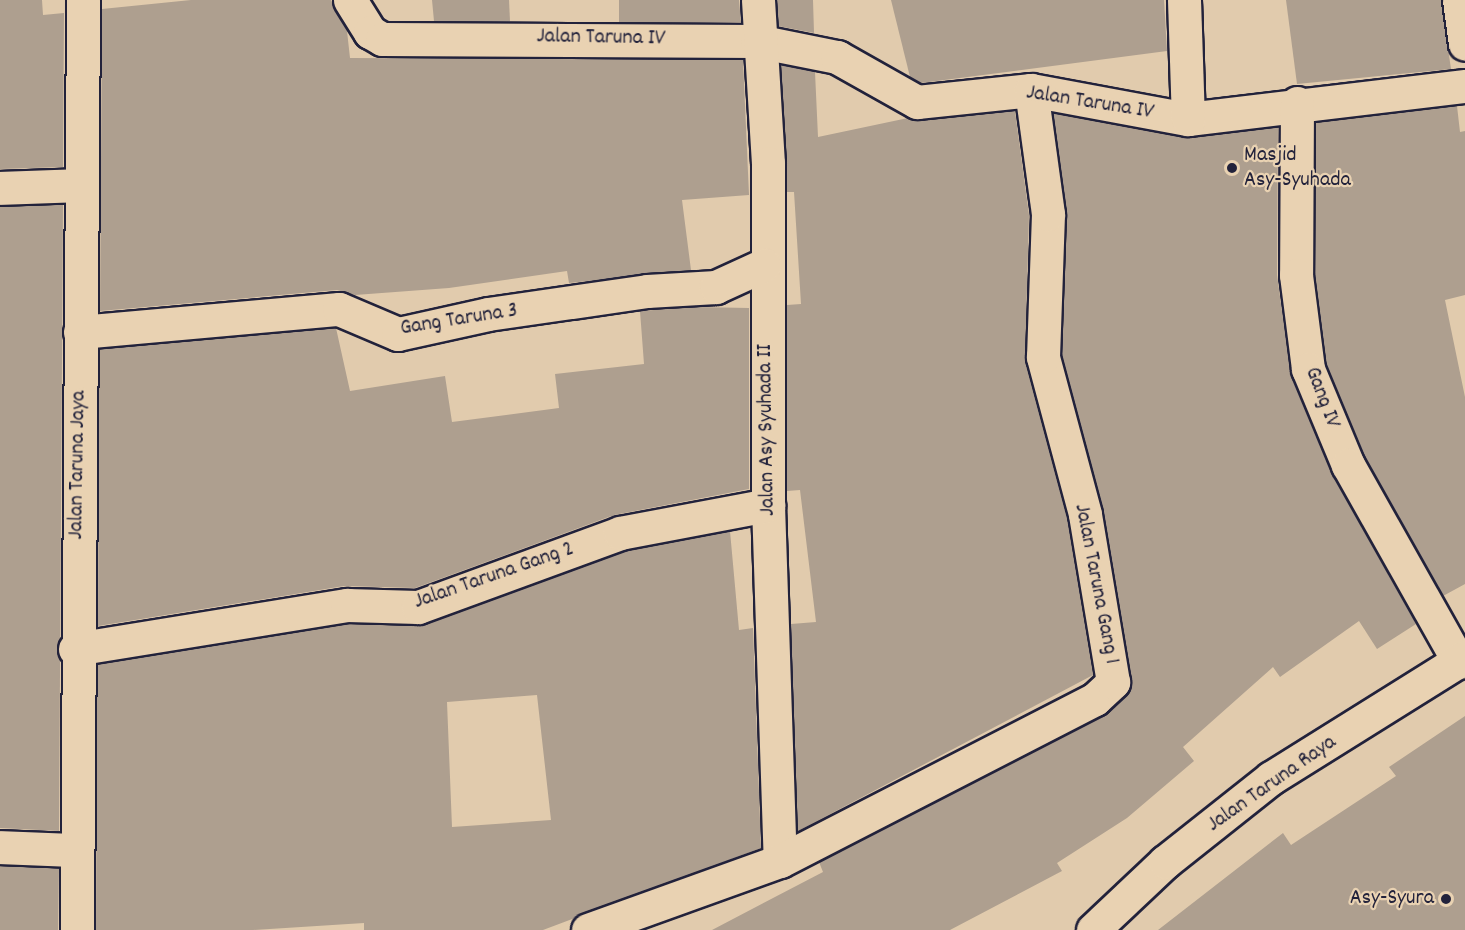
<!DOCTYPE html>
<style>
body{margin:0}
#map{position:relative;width:1465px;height:930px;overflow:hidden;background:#e1cbad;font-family:Dekko,sans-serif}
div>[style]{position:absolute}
.building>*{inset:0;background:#ae9f8f}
.roads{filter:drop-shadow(2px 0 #22223b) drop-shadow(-2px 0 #22223b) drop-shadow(0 2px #22223b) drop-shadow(0 -2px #22223b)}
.minor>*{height:33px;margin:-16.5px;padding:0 16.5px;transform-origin:16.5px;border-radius:16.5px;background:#e9d2b2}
.dots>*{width:16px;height:16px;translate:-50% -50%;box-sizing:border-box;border:3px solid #e9d2b2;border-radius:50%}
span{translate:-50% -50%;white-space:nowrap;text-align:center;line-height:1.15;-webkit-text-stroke:4.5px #e9d2b2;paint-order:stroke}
.street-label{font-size:22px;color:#22223b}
.poi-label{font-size:22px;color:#22223b}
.left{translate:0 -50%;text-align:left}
.right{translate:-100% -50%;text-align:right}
</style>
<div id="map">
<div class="building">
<i style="clip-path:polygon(0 0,42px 0,43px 15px,64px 13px,63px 167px,0 169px)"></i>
<i style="clip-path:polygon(191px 0,331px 0,347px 31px,350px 58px,743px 60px,749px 195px,682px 200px,691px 270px,569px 283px,567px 271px,449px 288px,355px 295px,337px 290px,100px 311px,102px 9px)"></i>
<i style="clip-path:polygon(432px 0,509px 0,510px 21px,434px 21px)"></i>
<i style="clip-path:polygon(619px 0,739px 0,741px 22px,619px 22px)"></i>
<i style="clip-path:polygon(777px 0,813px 0,814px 33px,778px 26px)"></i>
<i style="clip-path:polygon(891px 0,1164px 0,1167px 51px,921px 83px,910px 77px)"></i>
<i style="clip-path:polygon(1286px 0,1441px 0,1451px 69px,1297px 84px)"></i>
<i style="clip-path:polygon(781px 65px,815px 72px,818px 137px,908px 118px,1015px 111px,1029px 215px,1025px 362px,1067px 518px,1093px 675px,798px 831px,791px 624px,816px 622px,800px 490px,787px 491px,787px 305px,801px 304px,794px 192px,787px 192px)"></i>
<i style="clip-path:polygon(1457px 106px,1460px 132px,1465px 131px,1465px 295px,1445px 300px,1465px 397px,1465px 584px,1443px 596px,1365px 457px,1326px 364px,1315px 274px,1316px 123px)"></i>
<i style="clip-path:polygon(1053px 113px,1188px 138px,1278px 127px,1277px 275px,1291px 376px,1332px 474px,1416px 624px,1377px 649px,1359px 621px,1280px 677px,1273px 667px,1183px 747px,1194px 761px,1127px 818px,1057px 863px,1062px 871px,950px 930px,712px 930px,823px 872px,819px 862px,1104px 716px,1131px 688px,1103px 511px,1062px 355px,1067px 214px)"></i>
<i style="clip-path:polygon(63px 204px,59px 831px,0 828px,0 207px)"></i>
<i style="clip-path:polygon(696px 307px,749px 308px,749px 489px,614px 515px,415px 588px,344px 586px,98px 626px,99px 349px,336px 328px,350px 391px,445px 376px,452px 422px,559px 408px,555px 374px,644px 364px,640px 311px)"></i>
<i style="clip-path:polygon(evenodd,730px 531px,739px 630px,753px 628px,761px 848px,543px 930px,364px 930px,364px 923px,253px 930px,96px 930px,97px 664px,348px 624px,424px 625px,625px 551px,730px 531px,537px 695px,551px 820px,452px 827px,447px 702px,537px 695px)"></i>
<i style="clip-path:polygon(1465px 716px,1465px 930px,1158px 930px,1283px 833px,1291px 845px,1396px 776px,1389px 767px)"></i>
<i style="clip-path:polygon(0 866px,59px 868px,58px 930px,0 930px)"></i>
</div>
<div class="roads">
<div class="minor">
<i style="left:350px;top:0;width:38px;rotate:58deg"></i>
<i style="left:370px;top:32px;width:14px;rotate:30deg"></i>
<i style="left:382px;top:39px;width:375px;rotate:0.3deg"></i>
<i style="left:757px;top:41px;width:82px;rotate:11.3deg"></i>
<i style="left:837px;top:57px;width:92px;rotate:29.4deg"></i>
<i style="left:917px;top:102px;width:115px;rotate:-6deg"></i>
<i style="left:1031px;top:90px;width:160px;rotate:10.5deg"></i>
<i style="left:1188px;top:119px;width:279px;rotate:-6.8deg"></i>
<i style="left:758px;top:0;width:163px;rotate:86.5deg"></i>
<i style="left:768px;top:163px;width:342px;rotate:90deg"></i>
<i style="left:768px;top:505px;width:356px;rotate:88.1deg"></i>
<i style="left:1184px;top:0;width:119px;rotate:88.1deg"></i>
<i style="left:1459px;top:0;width:44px;rotate:82.2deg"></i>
<i style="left:1297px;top:103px;width:172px;rotate:90.3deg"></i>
<i style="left:1296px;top:275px;width:95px;rotate:82.7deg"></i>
<i style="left:1308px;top:369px;width:104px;rotate:67.4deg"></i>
<i style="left:1348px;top:465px;width:226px;rotate:60.6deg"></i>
<i style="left:0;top:188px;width:80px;rotate:-2.1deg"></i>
<i style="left:80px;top:332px;width:260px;rotate:-5.1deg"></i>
<i style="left:339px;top:309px;width:64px;rotate:23deg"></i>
<i style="left:398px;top:334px;width:92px;rotate:-12.5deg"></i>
<i style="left:488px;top:314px;width:161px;rotate:-8.2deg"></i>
<i style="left:647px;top:291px;width:69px;rotate:-3.3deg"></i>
<i style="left:716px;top:287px;width:53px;rotate:-24.6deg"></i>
<i style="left:75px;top:649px;width:276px;rotate:-9.2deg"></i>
<i style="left:347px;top:605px;width:71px;rotate:1.6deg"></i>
<i style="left:418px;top:607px;width:215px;rotate:-20.1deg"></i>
<i style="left:620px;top:533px;width:151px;rotate:-10.7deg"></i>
<i style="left:0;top:847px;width:75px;rotate:2.3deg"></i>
<i style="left:77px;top:930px;width:930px;rotate:-89.63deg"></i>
<i style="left:588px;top:930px;width:204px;rotate:-19.8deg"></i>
<i style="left:780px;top:861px;width:354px;rotate:-27.2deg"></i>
<i style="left:1095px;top:699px;width:25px;rotate:-43deg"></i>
<i style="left:1113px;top:682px;width:170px;rotate:-99.5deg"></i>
<i style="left:1085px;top:514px;width:163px;rotate:-105deg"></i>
<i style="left:1043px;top:357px;width:143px;rotate:-88deg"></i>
<i style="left:1048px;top:214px;width:125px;rotate:-97.8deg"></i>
<i style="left:1093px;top:930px;width:99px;rotate:-43.4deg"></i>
<i style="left:1165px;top:862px;width:135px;rotate:-38.4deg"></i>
<i style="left:1271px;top:778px;width:229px;rotate:-32deg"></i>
</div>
</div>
<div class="dots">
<i style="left:1232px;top:168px;background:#22223b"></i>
<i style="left:1446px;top:899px;background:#22223b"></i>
</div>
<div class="street-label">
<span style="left:601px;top:38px;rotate:1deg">Jalan Taruna IV</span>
<span style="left:1090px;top:103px;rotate:9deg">Jalan Taruna IV</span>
<span style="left:459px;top:320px;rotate:-9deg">Gang Taruna 3</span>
<span style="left:1322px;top:398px;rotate:69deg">Gang IV</span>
<span style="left:767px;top:430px;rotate:-91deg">Jalan Asy Syuhada II</span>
<span style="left:78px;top:465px;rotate:-89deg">Jalan Taruna Jaya</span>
<span style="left:494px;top:576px;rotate:-19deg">Jalan Taruna Gang 2</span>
<span style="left:1096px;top:584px;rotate:79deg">Jalan Taruna Gang 1</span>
<span style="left:1272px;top:784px;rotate:-35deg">Jalan Taruna Raya</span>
</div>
<div class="poi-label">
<span class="left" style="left:1244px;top:168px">Masjid<br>Asy-Syuhada</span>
<span class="right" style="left:1434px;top:899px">Asy-Syura</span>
</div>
</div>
